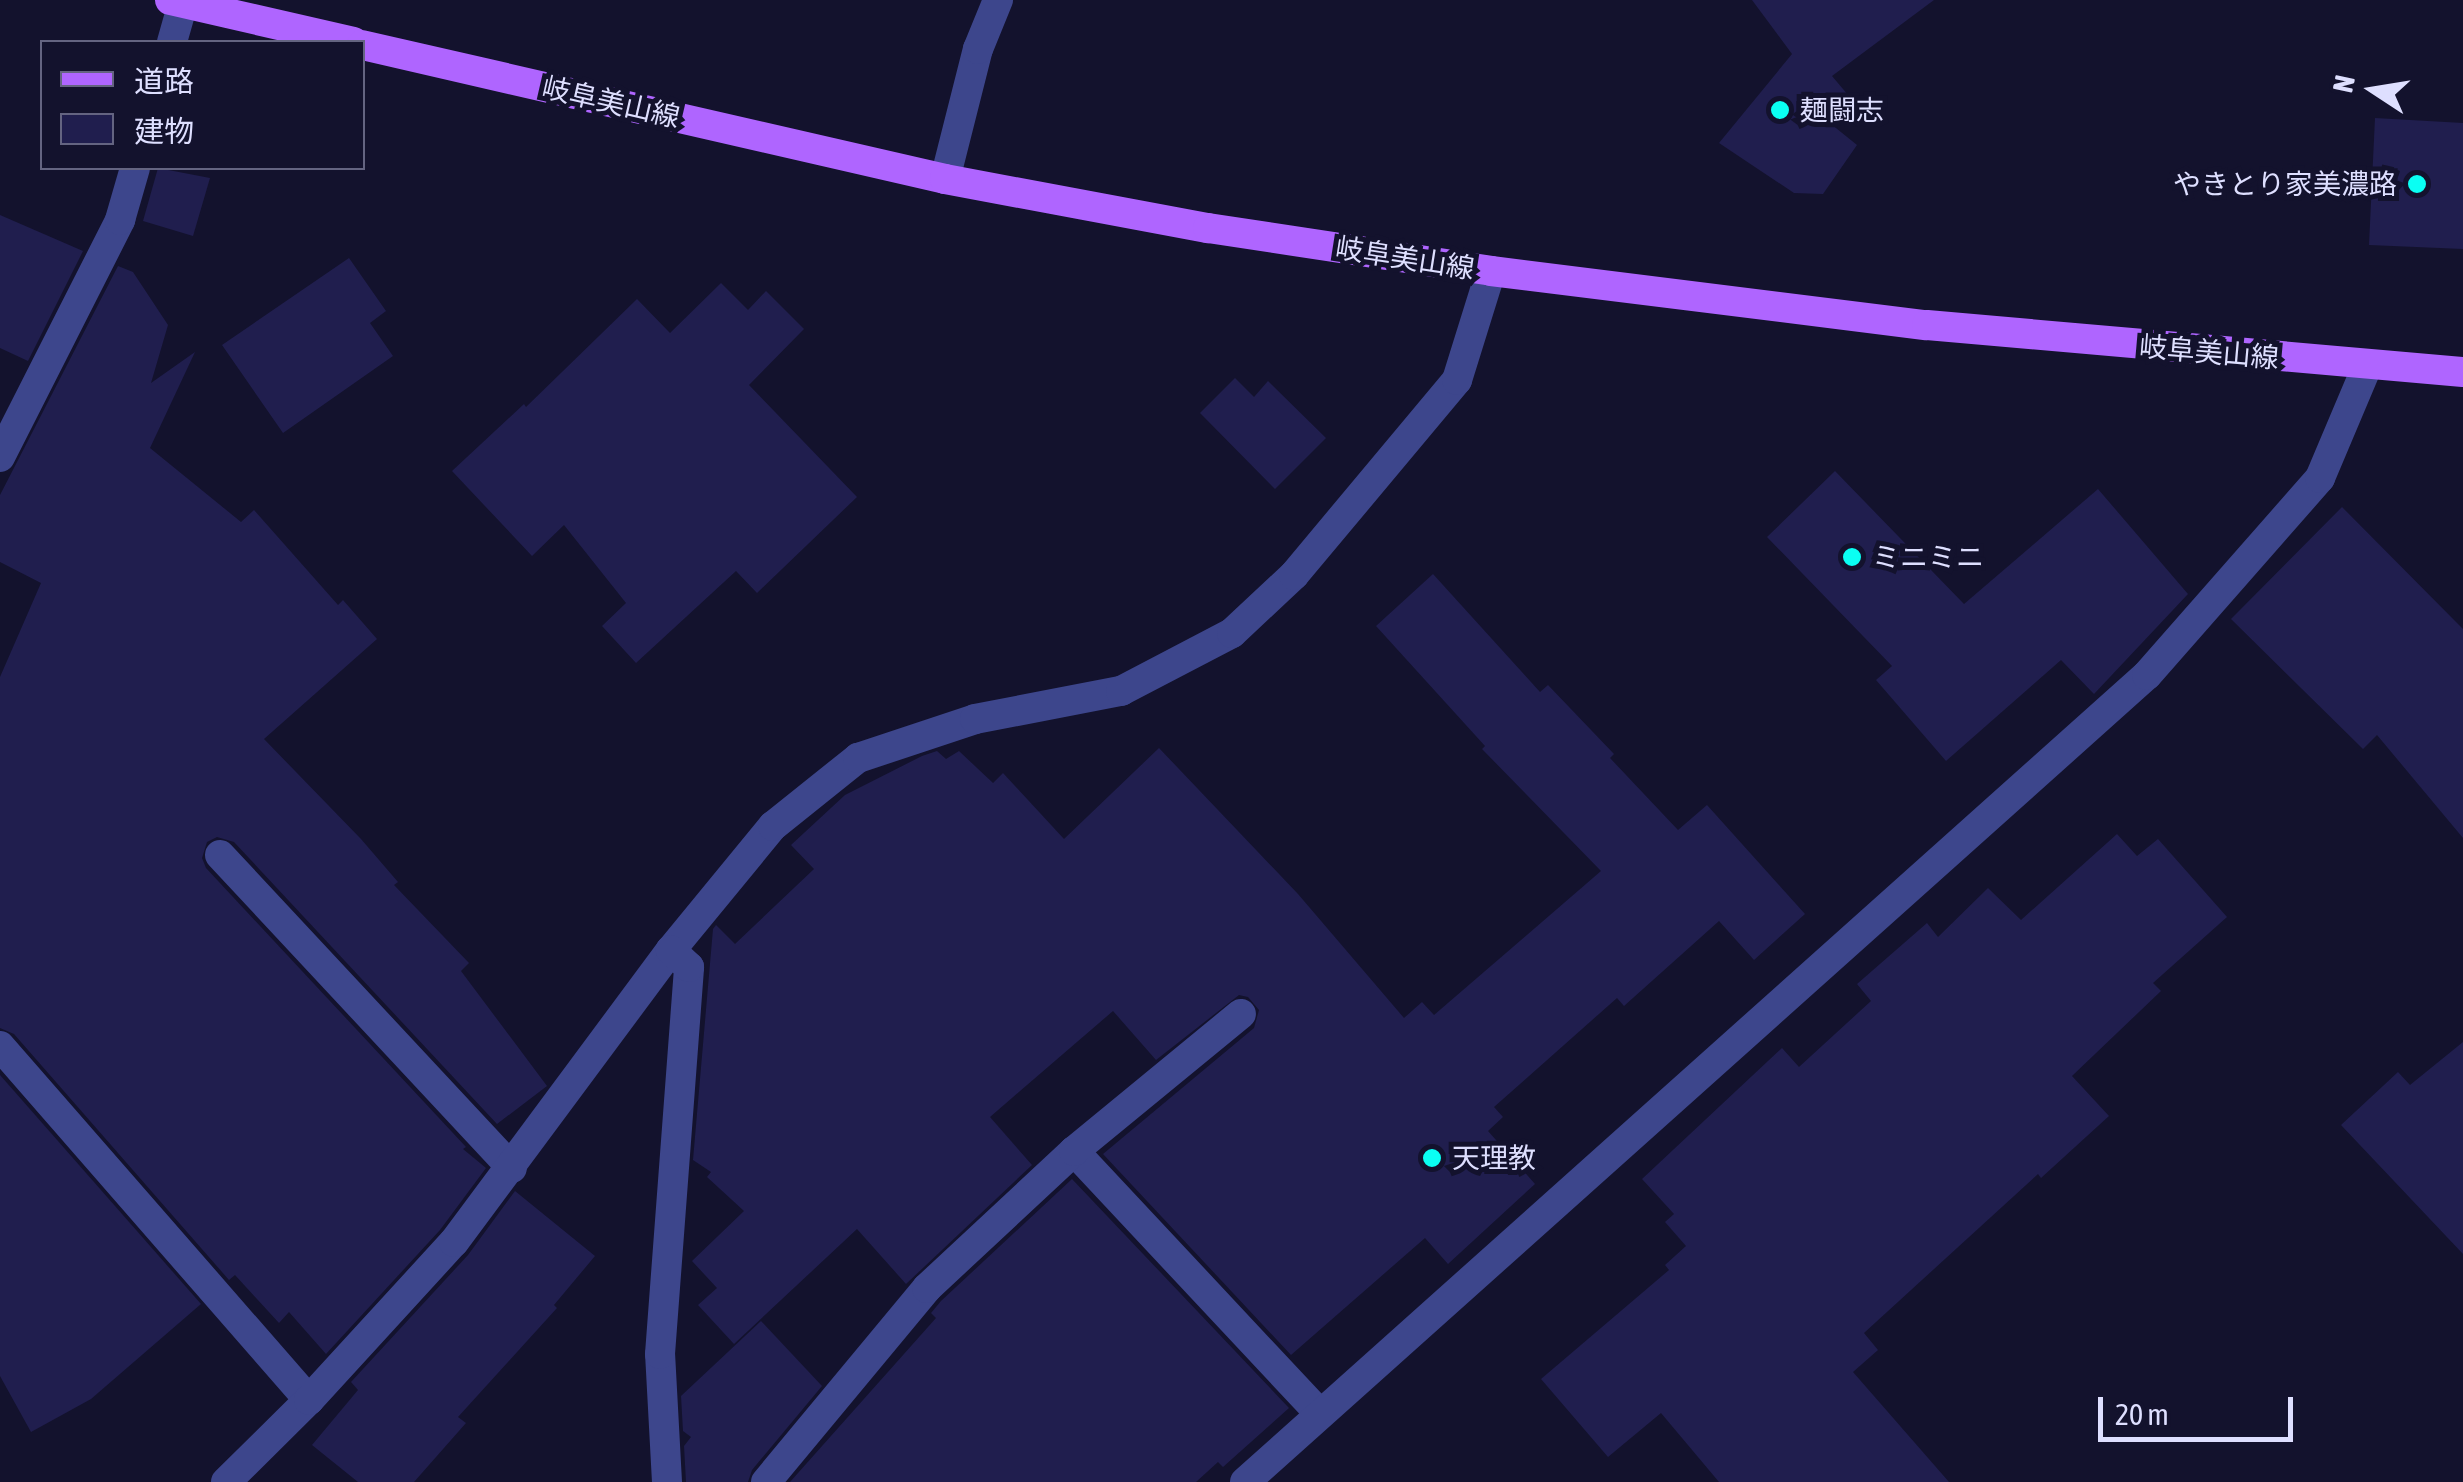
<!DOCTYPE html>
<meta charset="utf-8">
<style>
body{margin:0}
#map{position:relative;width:2463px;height:1482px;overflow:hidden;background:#13122d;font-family:"Asap Condensed","Noto Sans JP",sans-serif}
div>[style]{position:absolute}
.building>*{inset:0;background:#201e4e}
.minor>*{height:30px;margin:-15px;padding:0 15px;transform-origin:15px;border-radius:15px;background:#3d468c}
.major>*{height:30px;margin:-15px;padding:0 15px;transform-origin:15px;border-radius:15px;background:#af65ff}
.dots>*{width:28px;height:28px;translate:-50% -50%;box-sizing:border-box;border:5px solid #13122d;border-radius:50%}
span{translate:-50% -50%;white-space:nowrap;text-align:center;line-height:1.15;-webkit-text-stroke:10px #13122d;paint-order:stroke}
.street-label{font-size:28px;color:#dedfff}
.poi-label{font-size:28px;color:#dedfff}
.left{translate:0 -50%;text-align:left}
.right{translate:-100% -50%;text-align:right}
.legend{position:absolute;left:40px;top:40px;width:325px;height:130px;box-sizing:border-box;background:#13122d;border:2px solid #646481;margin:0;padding:12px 18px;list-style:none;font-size:30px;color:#dedfff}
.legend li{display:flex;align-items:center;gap:20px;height:50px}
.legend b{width:50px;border:2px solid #646481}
.north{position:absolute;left:2323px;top:40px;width:100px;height:100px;-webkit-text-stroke:8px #13122d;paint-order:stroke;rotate:282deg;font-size:28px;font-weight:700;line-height:40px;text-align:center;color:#dedfff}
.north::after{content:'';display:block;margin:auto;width:35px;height:45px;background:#dedfff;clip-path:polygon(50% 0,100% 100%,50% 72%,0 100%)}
.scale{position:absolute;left:2098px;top:1397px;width:195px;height:45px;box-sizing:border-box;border:5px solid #dedfff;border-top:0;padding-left:12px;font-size:30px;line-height:35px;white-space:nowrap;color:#dedfff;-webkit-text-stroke:8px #13122d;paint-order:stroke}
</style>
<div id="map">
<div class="building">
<i style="clip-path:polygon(1752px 0,1934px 0,1832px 76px,1854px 102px,1831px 124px,1857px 145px,1823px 194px,1794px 193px,1719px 143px,1792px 54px)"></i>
<i style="clip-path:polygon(2375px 118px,2463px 123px,2463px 249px,2369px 245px)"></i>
<i style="clip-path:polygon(158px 168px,210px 178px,193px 236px,143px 221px)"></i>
<i style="clip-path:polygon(0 215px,83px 251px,28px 361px,0 348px)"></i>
<i style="clip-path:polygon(349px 258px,386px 311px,370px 323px,393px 356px,283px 433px,222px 345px)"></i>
<i style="clip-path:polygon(118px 266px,133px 272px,168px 325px,151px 383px,195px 352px,150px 448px,241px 522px,254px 510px,338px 605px,343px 600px,377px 639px,264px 739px,361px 839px,398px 882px,394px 885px,469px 963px,461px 971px,547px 1086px,497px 1124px,234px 842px,217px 837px,207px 842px,202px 858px,206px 868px,466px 1147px,463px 1149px,486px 1168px,440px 1230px,326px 1354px,289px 1312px,279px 1323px,235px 1275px,229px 1280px,14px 1034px,0 1028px,0 677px,41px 583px,0 562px,0 495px)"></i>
<i style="clip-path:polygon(721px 283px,748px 310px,766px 291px,804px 329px,749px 385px,857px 497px,757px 593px,736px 571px,636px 663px,602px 626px,626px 603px,564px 525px,532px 556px,452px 471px,524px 404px,526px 407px,637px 299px,670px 333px)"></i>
<i style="clip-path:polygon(1235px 378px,1254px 397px,1268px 381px,1326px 438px,1275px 489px,1200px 413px)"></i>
<i style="clip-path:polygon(1835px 471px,1964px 604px,2098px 489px,2188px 594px,2094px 694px,2061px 660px,1946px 761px,1876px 680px,1892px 666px,1767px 537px)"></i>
<i style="clip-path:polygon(2342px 507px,2463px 629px,2463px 838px,2377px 735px,2363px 749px,2231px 619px)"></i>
<i style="clip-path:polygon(1433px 574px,1540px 692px,1548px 685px,1614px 754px,1610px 758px,1678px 830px,1707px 805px,1805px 914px,1754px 960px,1719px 921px,1624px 1006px,1617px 998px,1494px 1107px,1503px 1117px,1488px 1131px,1535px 1184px,1448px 1264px,1425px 1238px,1291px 1355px,1103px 1154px,1254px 1028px,1259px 1010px,1248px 997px,1239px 995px,1156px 1060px,1113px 1011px,990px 1117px,1032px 1165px,906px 1284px,857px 1229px,734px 1344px,698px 1305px,717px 1288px,692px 1261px,744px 1211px,707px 1177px,711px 1172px,693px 1160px,713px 929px,716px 925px,735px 944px,814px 869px,791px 845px,845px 795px,922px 756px,937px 751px,946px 759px,959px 751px,993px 783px,1003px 773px,1064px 839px,1159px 748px,1298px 894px,1404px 1018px,1422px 1002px,1434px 1015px,1601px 871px,1482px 749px,1485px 746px,1376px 626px)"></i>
<i style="clip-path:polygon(2117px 834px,2137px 856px,2158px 839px,2227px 917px,2153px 983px,2161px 991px,2072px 1076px,2109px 1116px,2041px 1178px,2038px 1174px,1864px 1333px,1878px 1350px,1853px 1372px,1949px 1482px,1719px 1482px,1661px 1413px,1608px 1457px,1541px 1379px,1669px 1270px,1665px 1265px,1686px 1246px,1665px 1222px,1674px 1214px,1642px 1179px,1782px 1048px,1799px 1067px,1871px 1001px,1857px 984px,1927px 923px,1938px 937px,1988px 888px,2021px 920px)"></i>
<i style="clip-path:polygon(2463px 1042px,2463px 1254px,2341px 1125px,2398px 1072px,2410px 1085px)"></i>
<i style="clip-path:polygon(0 1075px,201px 1304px,91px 1399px,31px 1432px,0 1376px)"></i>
<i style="clip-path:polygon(1072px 1179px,1289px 1408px,1223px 1467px,1218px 1462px,1196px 1482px,790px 1482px,936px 1318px,931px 1313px,941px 1301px)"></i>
<i style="clip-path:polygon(515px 1191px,595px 1256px,554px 1305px,557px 1308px,458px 1417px,466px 1423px,414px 1482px,358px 1482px,312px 1445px,358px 1390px,351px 1382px,468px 1255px)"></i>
<i style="clip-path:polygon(761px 1321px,822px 1386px,752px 1470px,748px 1482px,686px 1482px,684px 1446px,691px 1437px,683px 1431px,681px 1396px)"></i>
</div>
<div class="minor">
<i style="left:172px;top:42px;width:41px;rotate:-74.2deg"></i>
<i style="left:945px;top:179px;width:134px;rotate:-75.8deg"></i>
<i style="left:978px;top:49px;width:53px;rotate:-67.8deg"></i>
<i style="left:0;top:457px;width:266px;rotate:-63.1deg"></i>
<i style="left:120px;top:220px;width:54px;rotate:-73.9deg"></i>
<i style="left:220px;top:855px;width:428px;rotate:47deg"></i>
<i style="left:0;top:1046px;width:470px;rotate:48.9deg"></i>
<i style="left:1074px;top:1151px;width:360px;rotate:46.9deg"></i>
<i style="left:226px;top:1482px;width:117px;rotate:-44.7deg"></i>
<i style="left:309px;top:1400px;width:214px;rotate:-47.5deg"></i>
<i style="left:454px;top:1242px;width:364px;rotate:-53.4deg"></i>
<i style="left:671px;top:950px;width:161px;rotate:-50.6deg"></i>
<i style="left:773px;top:826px;width:109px;rotate:-38.7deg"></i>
<i style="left:858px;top:758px;width:123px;rotate:-18.4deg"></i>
<i style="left:975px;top:719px;width:149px;rotate:-10.9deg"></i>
<i style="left:1121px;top:691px;width:125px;rotate:-27.6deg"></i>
<i style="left:1232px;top:633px;width:85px;rotate:-43.1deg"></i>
<i style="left:1294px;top:575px;width:254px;rotate:-50.1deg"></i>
<i style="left:1457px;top:380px;width:114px;rotate:-72.7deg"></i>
<i style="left:667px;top:1482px;width:128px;rotate:-93.1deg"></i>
<i style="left:660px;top:1354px;width:388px;rotate:-85.7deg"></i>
<i style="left:689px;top:967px;width:25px;rotate:-137deg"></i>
<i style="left:766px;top:1482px;width:252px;rotate:-50.3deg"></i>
<i style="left:927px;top:1288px;width:201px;rotate:-43deg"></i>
<i style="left:1074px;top:1151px;width:216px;rotate:-39.4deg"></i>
<i style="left:1245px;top:1482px;width:1210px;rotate:-41.82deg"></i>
<i style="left:2147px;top:675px;width:262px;rotate:-48.7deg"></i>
<i style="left:2320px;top:478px;width:121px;rotate:-67.1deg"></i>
</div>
<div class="major">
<i style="left:170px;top:0;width:188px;rotate:12.9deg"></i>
<i style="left:362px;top:45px;width:598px;rotate:12.94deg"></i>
<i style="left:945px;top:179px;width:268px;rotate:10.6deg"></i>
<i style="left:1208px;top:228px;width:286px;rotate:8.6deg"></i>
<i style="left:1491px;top:271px;width:439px;rotate:7.1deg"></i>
<i style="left:1927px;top:325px;width:538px;rotate:5.01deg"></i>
</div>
<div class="dots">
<i style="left:1780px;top:110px;background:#0afff3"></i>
<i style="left:2417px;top:184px;background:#0afff3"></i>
<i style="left:1852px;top:557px;background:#0afff3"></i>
<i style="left:1432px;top:1158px;background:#0afff3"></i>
</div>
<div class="street-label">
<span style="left:611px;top:102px;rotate:13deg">岐阜美山線</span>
<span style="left:1405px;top:258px;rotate:9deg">岐阜美山線</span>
<span style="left:2209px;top:352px;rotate:5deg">岐阜美山線</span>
</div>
<div class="poi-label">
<span class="left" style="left:1800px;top:110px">麺闘志</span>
<span class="right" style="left:2397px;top:184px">やきとり家美濃路</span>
<span class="left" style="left:1872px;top:557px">ミニミニ</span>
<span class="left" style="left:1452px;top:1158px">天理教</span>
</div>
<ul class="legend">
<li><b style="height:12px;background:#af65ff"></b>道路</li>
<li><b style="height:28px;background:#201e4e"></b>建物</li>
</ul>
<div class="north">N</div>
<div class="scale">20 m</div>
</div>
